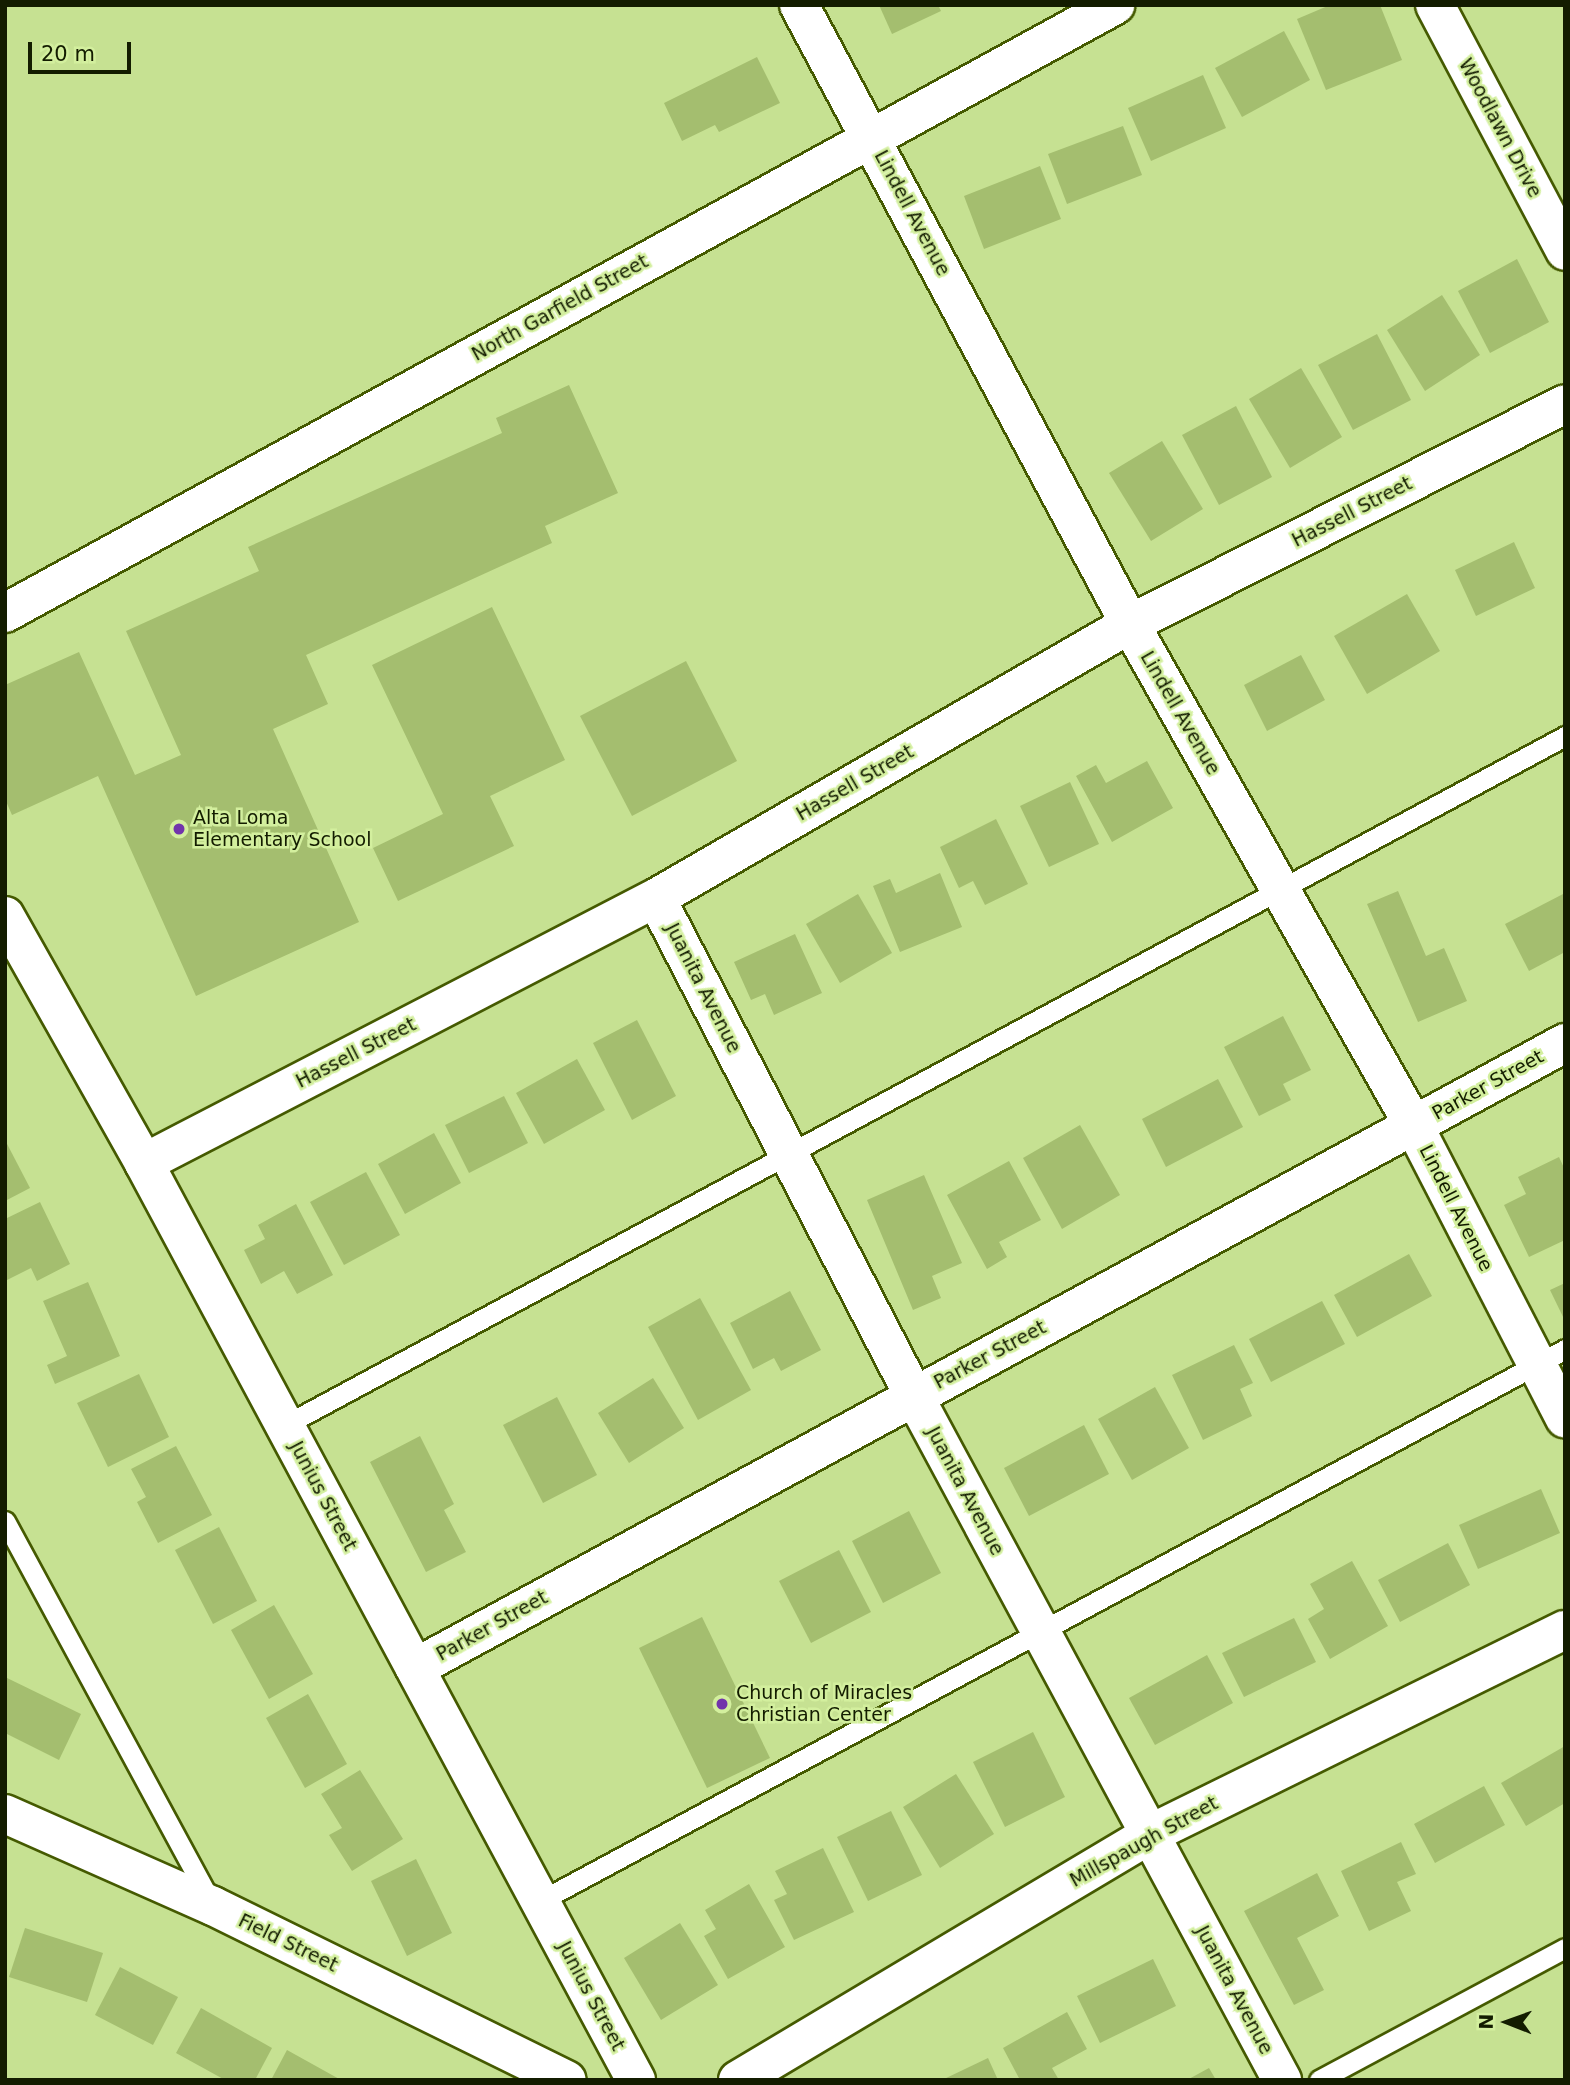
<!DOCTYPE html>
<style>
body{margin:0}
#map{position:relative;width:1570px;height:2085px;overflow:hidden;background:#c6e192;font-family:"DejaVu Sans",sans-serif}
div>[style]{position:absolute}
.building>*{inset:0;background:#a4be6f}
.roads{filter:drop-shadow(2px 0 #455a01) drop-shadow(-2px 0 #455a01) drop-shadow(0 2px #455a01) drop-shadow(0 -2px #455a01)}
.service>*{height:19px;margin:-9.5px;padding:0 9.5px;transform-origin:9.5px;border-radius:9.5px;background:#fff}
.minor>*{height:38px;margin:-19px;padding:0 19px;transform-origin:19px;border-radius:19px;background:#fff}
.tertiary>*{height:38px;margin:-19px;padding:0 19px;transform-origin:19px;border-radius:19px;background:#fff}
.dots>*{width:19px;height:19px;translate:-50% -50%;box-sizing:border-box;border:4px solid #d3ef9e;border-radius:50%}
span{translate:-50% -50%;white-space:nowrap;text-align:center;line-height:1.15;-webkit-text-stroke:5px #d3ef9e;paint-order:stroke}
.street-label{font-size:19px;color:#131c00}
.poi-label{font-size:19px;color:#131c00}
.left{translate:0 -50%;text-align:left}
.frame{position:absolute;inset:0;border:7px solid #131c00;pointer-events:none}
.north{position:absolute;left:1472px;top:1987px;width:70px;height:70px;-webkit-text-stroke:5px #d3ef9e;paint-order:stroke;rotate:271deg;font-size:19px;font-weight:700;line-height:28px;text-align:center;color:#131c00}
.north::after{content:'';display:block;margin:auto;width:24px;height:32px;background:#131c00;clip-path:polygon(50% 0,100% 100%,50% 72%,0 100%)}
.scale{position:absolute;left:28px;top:42px;width:103px;height:32px;box-sizing:border-box;border:4px solid #131c00;border-top:0;padding-left:9px;font-size:21px;line-height:24px;white-space:nowrap;color:#131c00;-webkit-text-stroke:5px #d3ef9e;paint-order:stroke}
</style>
<div id="map">
<div class="building">
<i style="clip-path:polygon(879px 5px,938px 5px,941px 11px,892px 34px)"></i>
<i style="clip-path:polygon(1330px 5px,1380px 5px,1402px 60px,1326px 90px,1297px 19px)"></i>
<i style="clip-path:polygon(1284px 31px,1310px 80px,1242px 117px,1215px 68px)"></i>
<i style="clip-path:polygon(757px 57px,780px 103px,719px 132px,715px 125px,682px 141px,664px 103px)"></i>
<i style="clip-path:polygon(1203px 75px,1226px 128px,1151px 161px,1128px 108px)"></i>
<i style="clip-path:polygon(1123px 126px,1142px 175px,1067px 204px,1048px 154px)"></i>
<i style="clip-path:polygon(1040px 166px,1061px 219px,984px 249px,964px 196px)"></i>
<i style="clip-path:polygon(1517px 259px,1549px 322px,1490px 353px,1458px 291px)"></i>
<i style="clip-path:polygon(1442px 295px,1480px 355px,1425px 391px,1387px 330px)"></i>
<i style="clip-path:polygon(1377px 334px,1411px 400px,1353px 430px,1318px 365px)"></i>
<i style="clip-path:polygon(1301px 368px,1342px 437px,1290px 468px,1249px 399px)"></i>
<i style="clip-path:polygon(569px 385px,618px 493px,545px 526px,552px 543px,306px 655px,328px 704px,273px 729px,359px 922px,196px 996px,98px 776px,12px 815px,5px 799px,5px 685px,79px 652px,135px 775px,181px 755px,126px 631px,259px 571px,248px 547px,502px 433px,496px 418px)"></i>
<i style="clip-path:polygon(1236px 406px,1272px 477px,1219px 505px,1182px 435px)"></i>
<i style="clip-path:polygon(1162px 441px,1203px 509px,1151px 541px,1109px 473px)"></i>
<i style="clip-path:polygon(1514px 542px,1535px 588px,1476px 616px,1455px 570px)"></i>
<i style="clip-path:polygon(1407px 594px,1440px 651px,1367px 694px,1334px 636px)"></i>
<i style="clip-path:polygon(492px 607px,565px 760px,490px 796px,514px 846px,398px 901px,373px 848px,443px 814px,372px 665px)"></i>
<i style="clip-path:polygon(1301px 655px,1325px 700px,1267px 731px,1244px 685px)"></i>
<i style="clip-path:polygon(686px 661px,737px 761px,632px 816px,580px 716px)"></i>
<i style="clip-path:polygon(1147px 761px,1173px 808px,1112px 842px,1076px 776px,1096px 765px,1106px 783px)"></i>
<i style="clip-path:polygon(1070px 782px,1099px 844px,1049px 867px,1020px 806px)"></i>
<i style="clip-path:polygon(996px 819px,1028px 884px,985px 905px,973px 881px,959px 888px,940px 847px)"></i>
<i style="clip-path:polygon(940px 873px,962px 927px,900px 952px,873px 886px,890px 879px,896px 893px)"></i>
<i style="clip-path:polygon(1398px 891px,1426px 956px,1444px 948px,1467px 1001px,1418px 1022px,1367px 904px)"></i>
<i style="clip-path:polygon(1565px 893px,1565px 952px,1529px 971px,1505px 924px)"></i>
<i style="clip-path:polygon(858px 894px,892px 953px,840px 983px,806px 924px)"></i>
<i style="clip-path:polygon(795px 934px,822px 993px,774px 1015px,765px 994px,751px 1000px,734px 962px)"></i>
<i style="clip-path:polygon(1283px 1016px,1311px 1070px,1283px 1084px,1291px 1100px,1259px 1116px,1224px 1047px)"></i>
<i style="clip-path:polygon(637px 1020px,676px 1096px,632px 1120px,593px 1043px)"></i>
<i style="clip-path:polygon(577px 1059px,605px 1110px,544px 1144px,516px 1093px)"></i>
<i style="clip-path:polygon(1218px 1079px,1243px 1127px,1166px 1167px,1142px 1119px)"></i>
<i style="clip-path:polygon(504px 1096px,528px 1143px,469px 1173px,445px 1125px)"></i>
<i style="clip-path:polygon(1080px 1125px,1120px 1195px,1062px 1229px,1023px 1158px)"></i>
<i style="clip-path:polygon(434px 1133px,461px 1183px,405px 1214px,378px 1164px)"></i>
<i style="clip-path:polygon(5px 1140px,30px 1188px,5px 1201px)"></i>
<i style="clip-path:polygon(1559px 1157px,1565px 1170px,1565px 1240px,1529px 1257px,1504px 1205px,1526px 1194px,1518px 1177px)"></i>
<i style="clip-path:polygon(1009px 1161px,1041px 1220px,999px 1242px,1007px 1257px,987px 1269px,947px 1195px)"></i>
<i style="clip-path:polygon(366px 1172px,400px 1235px,344px 1265px,310px 1202px)"></i>
<i style="clip-path:polygon(924px 1175px,962px 1263px,932px 1276px,941px 1298px,913px 1310px,867px 1200px)"></i>
<i style="clip-path:polygon(40px 1202px,70px 1264px,37px 1281px,31px 1268px,7px 1280px,5px 1219px)"></i>
<i style="clip-path:polygon(296px 1204px,333px 1275px,297px 1294px,284px 1271px,261px 1284px,244px 1250px,265px 1239px,258px 1225px)"></i>
<i style="clip-path:polygon(1409px 1254px,1432px 1296px,1357px 1337px,1334px 1295px)"></i>
<i style="clip-path:polygon(88px 1282px,120px 1356px,55px 1384px,47px 1365px,67px 1356px,43px 1301px)"></i>
<i style="clip-path:polygon(1565px 1283px,1565px 1321px,1550px 1290px)"></i>
<i style="clip-path:polygon(790px 1291px,821px 1350px,781px 1371px,774px 1358px,753px 1369px,730px 1323px)"></i>
<i style="clip-path:polygon(700px 1298px,751px 1390px,698px 1420px,648px 1327px)"></i>
<i style="clip-path:polygon(1322px 1301px,1345px 1344px,1271px 1382px,1249px 1339px)"></i>
<i style="clip-path:polygon(1234px 1345px,1253px 1383px,1240px 1389px,1252px 1416px,1203px 1440px,1172px 1375px)"></i>
<i style="clip-path:polygon(139px 1374px,169px 1437px,108px 1467px,77px 1403px)"></i>
<i style="clip-path:polygon(653px 1378px,684px 1428px,629px 1463px,598px 1413px)"></i>
<i style="clip-path:polygon(1155px 1387px,1189px 1448px,1132px 1480px,1098px 1419px)"></i>
<i style="clip-path:polygon(557px 1397px,597px 1475px,543px 1503px,503px 1425px)"></i>
<i style="clip-path:polygon(1084px 1425px,1109px 1474px,1029px 1516px,1004px 1468px)"></i>
<i style="clip-path:polygon(420px 1436px,454px 1504px,444px 1510px,466px 1552px,426px 1572px,370px 1462px)"></i>
<i style="clip-path:polygon(176px 1446px,212px 1515px,158px 1543px,137px 1502px,146px 1497px,131px 1469px)"></i>
<i style="clip-path:polygon(1541px 1489px,1560px 1533px,1478px 1569px,1459px 1525px)"></i>
<i style="clip-path:polygon(909px 1511px,941px 1573px,883px 1603px,852px 1541px)"></i>
<i style="clip-path:polygon(219px 1527px,257px 1601px,213px 1624px,175px 1550px)"></i>
<i style="clip-path:polygon(1448px 1543px,1470px 1585px,1400px 1622px,1378px 1580px)"></i>
<i style="clip-path:polygon(839px 1550px,871px 1612px,811px 1643px,779px 1581px)"></i>
<i style="clip-path:polygon(1352px 1561px,1388px 1626px,1330px 1659px,1308px 1619px,1324px 1609px,1310px 1584px)"></i>
<i style="clip-path:polygon(274px 1605px,313px 1674px,269px 1699px,231px 1630px)"></i>
<i style="clip-path:polygon(702px 1617px,770px 1758px,707px 1788px,639px 1648px)"></i>
<i style="clip-path:polygon(1294px 1618px,1316px 1662px,1244px 1697px,1222px 1653px)"></i>
<i style="clip-path:polygon(1207px 1655px,1233px 1703px,1155px 1745px,1129px 1698px)"></i>
<i style="clip-path:polygon(5px 1677px,81px 1714px,59px 1760px,5px 1733px)"></i>
<i style="clip-path:polygon(308px 1694px,347px 1764px,305px 1788px,266px 1718px)"></i>
<i style="clip-path:polygon(1033px 1732px,1065px 1797px,1005px 1827px,973px 1762px)"></i>
<i style="clip-path:polygon(1565px 1746px,1565px 1803px,1526px 1826px,1501px 1783px)"></i>
<i style="clip-path:polygon(360px 1770px,403px 1839px,352px 1871px,329px 1835px,342px 1828px,321px 1794px)"></i>
<i style="clip-path:polygon(956px 1774px,994px 1834px,940px 1868px,903px 1807px)"></i>
<i style="clip-path:polygon(1484px 1786px,1505px 1825px,1435px 1863px,1414px 1824px)"></i>
<i style="clip-path:polygon(891px 1811px,922px 1875px,868px 1901px,837px 1837px)"></i>
<i style="clip-path:polygon(1401px 1842px,1416px 1874px,1397px 1882px,1411px 1911px,1369px 1931px,1341px 1871px)"></i>
<i style="clip-path:polygon(823px 1848px,854px 1912px,794px 1940px,774px 1900px,787px 1894px,775px 1871px)"></i>
<i style="clip-path:polygon(416px 1859px,452px 1933px,407px 1956px,371px 1881px)"></i>
<i style="clip-path:polygon(1317px 1873px,1339px 1916px,1297px 1938px,1324px 1990px,1294px 2005px,1244px 1911px)"></i>
<i style="clip-path:polygon(749px 1884px,785px 1947px,728px 1979px,704px 1936px,716px 1929px,705px 1910px)"></i>
<i style="clip-path:polygon(680px 1923px,718px 1985px,661px 2020px,624px 1958px)"></i>
<i style="clip-path:polygon(25px 1928px,103px 1953px,87px 2002px,9px 1977px)"></i>
<i style="clip-path:polygon(1153px 1959px,1176px 2006px,1100px 2043px,1077px 1996px)"></i>
<i style="clip-path:polygon(120px 1967px,178px 1997px,153px 2045px,95px 2015px)"></i>
<i style="clip-path:polygon(201px 2008px,272px 2048px,255px 2080px,225px 2080px,176px 2053px)"></i>
<i style="clip-path:polygon(1067px 2012px,1087px 2049px,1052px 2068px,1059px 2080px,1020px 2080px,1003px 2048px)"></i>
<i style="clip-path:polygon(287px 2050px,341px 2080px,271px 2080px)"></i>
<i style="clip-path:polygon(988px 2058px,998px 2080px,942px 2080px)"></i>
<i style="clip-path:polygon(1209px 2068px,1216px 2080px,1187px 2080px)"></i>
</div>
<div class="roads">
<div class="service">
<i style="left:285px;top:1425px;width:1454px;rotate:-28.29deg"></i>
<i style="left:5px;top:1521px;width:430px;rotate:61.6deg"></i>
<i style="left:540px;top:1901px;width:1164px;rotate:-28.3deg"></i>
<i style="left:1319px;top:2080px;width:279px;rotate:-28.2deg"></i>
</div>
<div class="minor">
<i style="left:799px;top:5px;width:702px;rotate:61.87deg"></i>
<i style="left:1130px;top:624px;width:577px;rotate:60.5deg"></i>
<i style="left:1414px;top:1126px;width:329px;rotate:62.7deg"></i>
<i style="left:1435px;top:5px;width:278px;rotate:62.1deg"></i>
<i style="left:656px;top:898px;width:561px;rotate:62.61deg"></i>
<i style="left:914px;top:1396px;width:777px;rotate:61.72deg"></i>
<i style="left:144px;top:1163px;width:577px;rotate:-27.37deg"></i>
<i style="left:656px;top:898px;width:547px;rotate:-30.03deg"></i>
<i style="left:1130px;top:624px;width:487px;rotate:-26.8deg"></i>
<i style="left:415px;top:1668px;width:1309px;rotate:-28.52deg"></i>
<i style="left:5px;top:1814px;width:227px;rotate:23.9deg"></i>
<i style="left:213px;top:1906px;width:394px;rotate:26.2deg"></i>
<i style="left:738px;top:2080px;width:480px;rotate:-30.8deg"></i>
<i style="left:1150px;top:1834px;width:462px;rotate:-26.2deg"></i>
</div>
<div class="tertiary">
<i style="left:5px;top:613px;width:1266px;rotate:-28.71deg"></i>
<i style="left:5px;top:916px;width:283px;rotate:60.6deg"></i>
<i style="left:144px;top:1163px;width:1041px;rotate:61.79deg"></i>
</div>
</div>
<div class="dots">
<i style="left:179px;top:829px;background:#7235ab"></i>
<i style="left:722px;top:1704px;background:#7235ab"></i>
</div>
<div class="street-label">
<span style="left:1500px;top:128px;rotate:62deg">Woodlawn Drive</span>
<span style="left:912px;top:213px;rotate:62deg">Lindell Avenue</span>
<span style="left:560px;top:308px;rotate:-29deg">North Garfield Street</span>
<span style="left:1352px;top:512px;rotate:-27deg">Hassell Street</span>
<span style="left:1180px;top:713px;rotate:60deg">Lindell Avenue</span>
<span style="left:855px;top:783px;rotate:-30deg">Hassell Street</span>
<span style="left:703px;top:988px;rotate:63deg">Juanita Avenue</span>
<span style="left:356px;top:1053px;rotate:-27deg">Hassell Street</span>
<span style="left:1488px;top:1085px;rotate:-29deg">Parker Street</span>
<span style="left:1456px;top:1208px;rotate:63deg">Lindell Avenue</span>
<span style="left:990px;top:1355px;rotate:-28deg">Parker Street</span>
<span style="left:965px;top:1491px;rotate:62deg">Juanita Avenue</span>
<span style="left:323px;top:1496px;rotate:62deg">Junius Street</span>
<span style="left:492px;top:1626px;rotate:-29deg">Parker Street</span>
<span style="left:1144px;top:1842px;rotate:-29deg">Millspaugh Street</span>
<span style="left:288px;top:1943px;rotate:26deg">Field Street</span>
<span style="left:1234px;top:1990px;rotate:62deg">Juanita Avenue</span>
<span style="left:591px;top:1996px;rotate:62deg">Junius Street</span>
</div>
<div class="poi-label">
<span class="left" style="left:193px;top:829px">Alta Loma<br>Elementary School</span>
<span class="left" style="left:736px;top:1704px">Church of Miracles<br>Christian Center</span>
</div>
<div class="frame"></div>
<div class="north">N</div>
<div class="scale">20 m</div>
</div>
